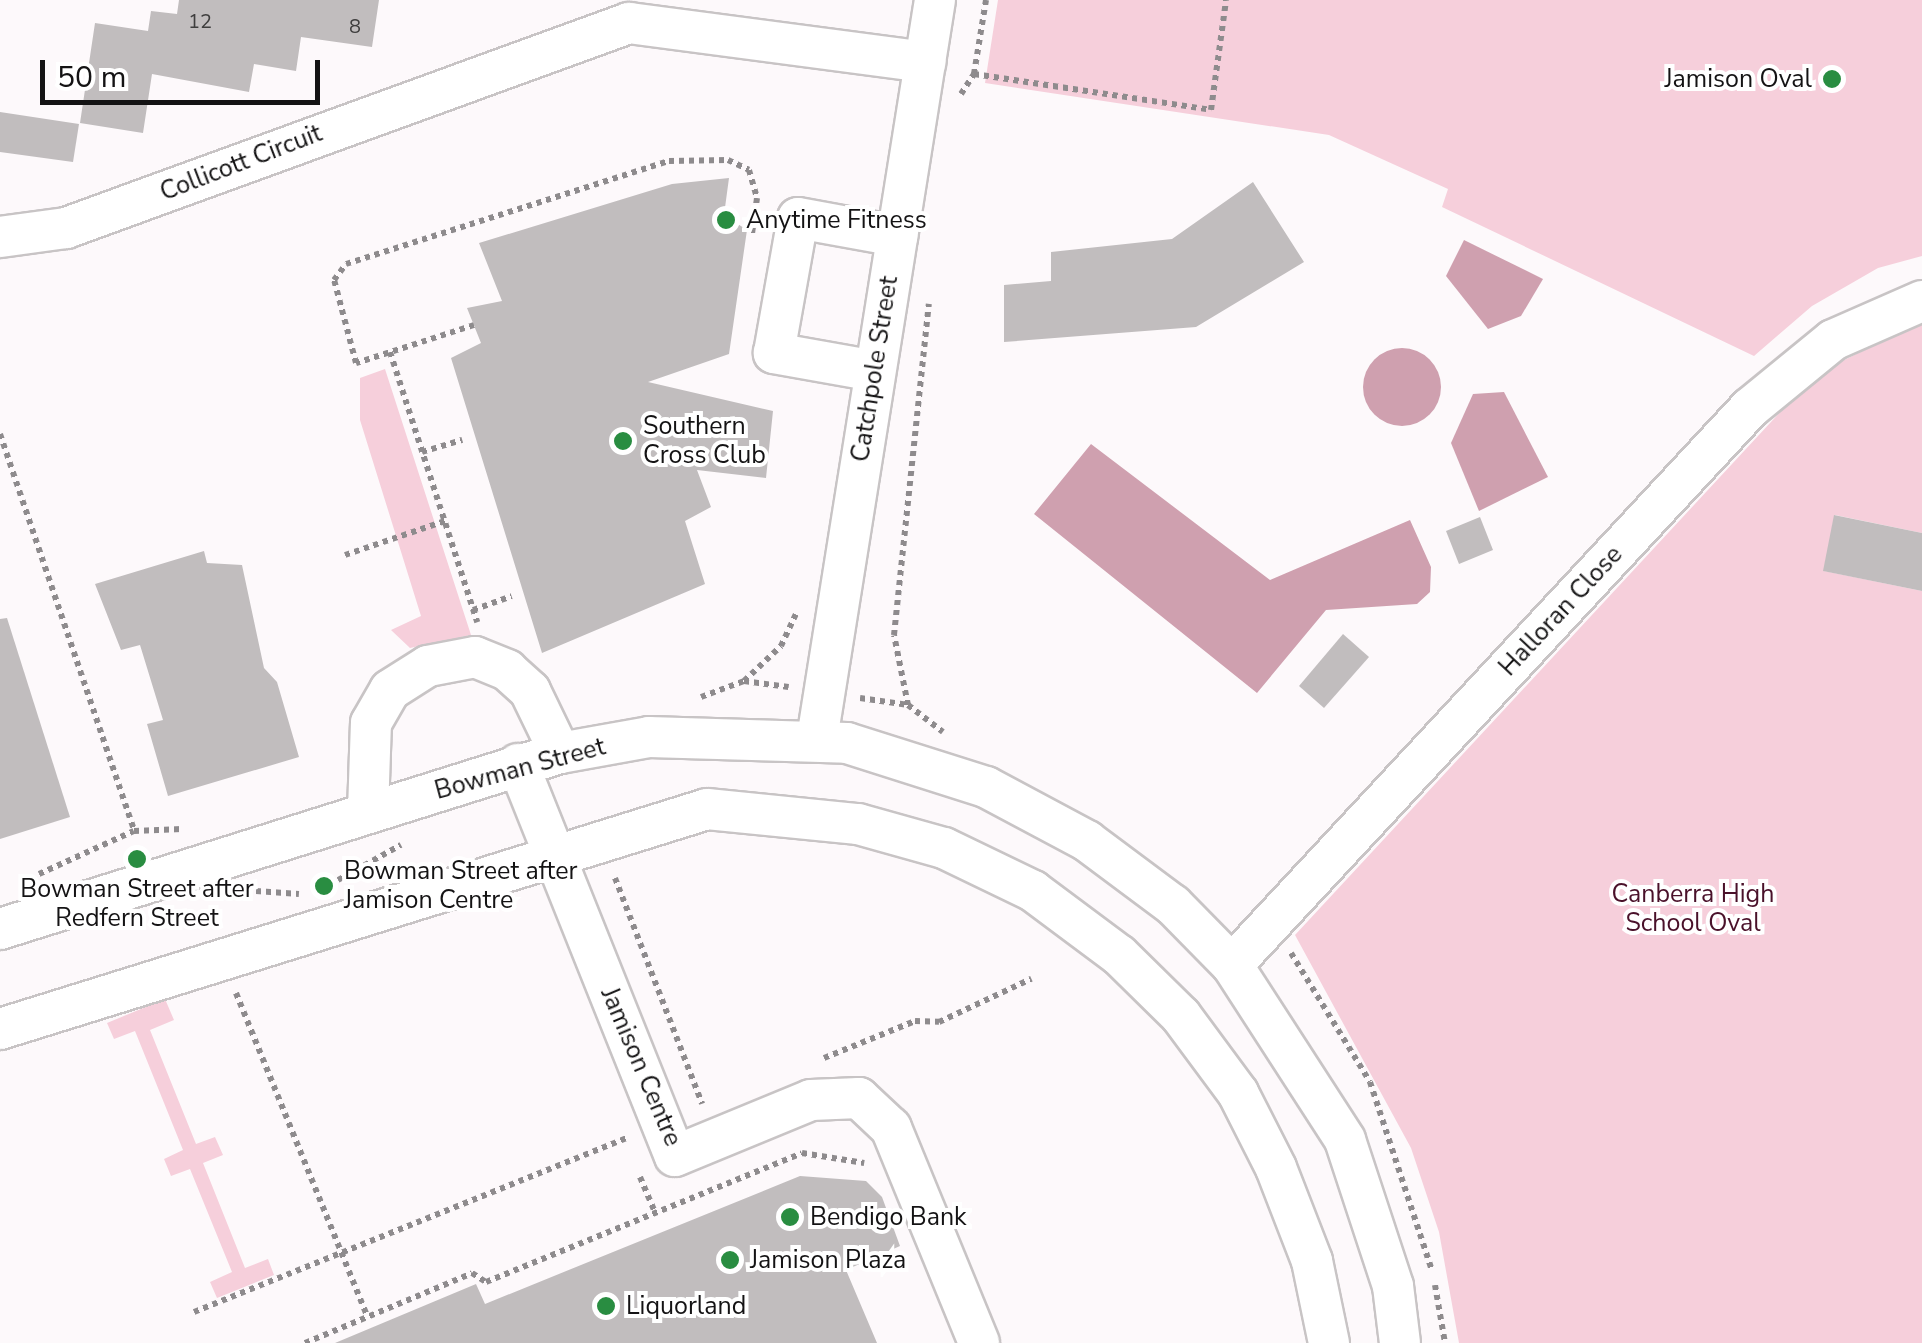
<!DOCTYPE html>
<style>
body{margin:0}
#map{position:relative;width:1922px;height:1343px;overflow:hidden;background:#fdf9fb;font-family:"Nunito Sans",sans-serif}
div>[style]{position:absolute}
.green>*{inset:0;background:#f6cfdb}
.water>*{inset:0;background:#cfa0af}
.round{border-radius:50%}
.building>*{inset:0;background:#c1bdbe}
.path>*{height:6px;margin-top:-3px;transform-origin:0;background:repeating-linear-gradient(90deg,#8e8b8d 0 5px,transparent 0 10px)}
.roads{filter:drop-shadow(2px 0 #c8c4c5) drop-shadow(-2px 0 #c8c4c5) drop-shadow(0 2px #c8c4c5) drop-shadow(0 -2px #c8c4c5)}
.minor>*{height:40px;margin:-20px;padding:0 20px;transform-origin:20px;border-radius:20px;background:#fff}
.dots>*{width:28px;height:28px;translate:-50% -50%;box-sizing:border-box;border:5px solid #fff;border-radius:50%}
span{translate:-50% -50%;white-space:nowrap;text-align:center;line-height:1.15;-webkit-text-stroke:8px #fff;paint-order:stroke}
.number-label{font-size:20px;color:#3f3e3e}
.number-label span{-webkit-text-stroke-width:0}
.poi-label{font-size:25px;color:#141314}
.right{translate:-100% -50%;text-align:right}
.left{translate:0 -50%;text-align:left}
.street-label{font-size:25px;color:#141314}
.park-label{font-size:25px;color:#4a112a}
.scale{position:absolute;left:40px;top:60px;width:280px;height:45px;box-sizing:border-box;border:5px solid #141314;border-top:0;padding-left:12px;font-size:30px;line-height:35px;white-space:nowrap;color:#141314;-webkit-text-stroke:8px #fff;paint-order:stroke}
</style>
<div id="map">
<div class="green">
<i style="clip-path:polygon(998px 0,1922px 0,1922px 256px,1878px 268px,1812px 306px,1754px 356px,1442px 207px,1448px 189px,1329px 135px,985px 83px)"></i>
<i style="clip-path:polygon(1922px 322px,1922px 533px,1835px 515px,1824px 571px,1922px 591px,1922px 1343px,1459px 1343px,1439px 1232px,1411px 1148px,1295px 935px,1784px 408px,1836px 364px)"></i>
<i style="clip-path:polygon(385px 369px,471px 635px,410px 648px,391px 630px,421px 616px,360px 420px,360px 378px)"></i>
<i style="clip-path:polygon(165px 999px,174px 1020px,150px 1030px,196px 1144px,215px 1137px,223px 1155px,203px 1163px,245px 1268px,268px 1259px,274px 1275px,217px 1298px,210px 1282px,232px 1272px,190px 1169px,171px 1176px,164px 1159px,183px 1150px,135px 1031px,114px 1039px,107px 1023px)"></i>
</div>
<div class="water">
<i style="clip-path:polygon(1464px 240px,1543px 279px,1521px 316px,1488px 329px,1446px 276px)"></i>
<i class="round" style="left:1363px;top:348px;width:78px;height:78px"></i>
<i style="clip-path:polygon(1504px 392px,1548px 477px,1479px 511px,1451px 443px,1473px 394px)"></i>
<i style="clip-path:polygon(1091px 444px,1270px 580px,1410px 520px,1431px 567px,1430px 592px,1417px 604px,1326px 610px,1257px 693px,1034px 514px)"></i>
</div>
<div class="building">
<i style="clip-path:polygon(179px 0,379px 0,372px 47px,301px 37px,296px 71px,254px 64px,249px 92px,152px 74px,143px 133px,80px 123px,95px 23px,148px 31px,151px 11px,177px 14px)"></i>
<i style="clip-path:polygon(0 112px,79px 124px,73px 162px,0 152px)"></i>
<i style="clip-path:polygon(729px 178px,724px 215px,747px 230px,729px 354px,648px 382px,773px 411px,766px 478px,697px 470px,711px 507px,685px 521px,705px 584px,542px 653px,451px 358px,481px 343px,467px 308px,502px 301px,479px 243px,672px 184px)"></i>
<i style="clip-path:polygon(1253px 182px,1304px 262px,1196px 327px,1004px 342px,1004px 285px,1051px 281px,1051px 252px,1172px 239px)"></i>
<i style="clip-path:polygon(1834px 515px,1922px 533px,1922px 591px,1823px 571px)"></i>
<i style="clip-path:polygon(1480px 517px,1493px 550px,1459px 564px,1446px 531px)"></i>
<i style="clip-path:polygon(204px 551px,207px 563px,242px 565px,264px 668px,277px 682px,299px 757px,168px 796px,147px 724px,163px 720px,140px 645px,121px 650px,95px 584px)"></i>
<i style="clip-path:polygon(7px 618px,70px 817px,0 839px,0 619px)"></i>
<i style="clip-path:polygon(1343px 634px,1369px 657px,1324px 708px,1299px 686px)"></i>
<i style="clip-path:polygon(800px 1176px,866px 1181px,882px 1197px,900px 1246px,846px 1270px,877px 1343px,335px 1343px,476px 1284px,485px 1304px)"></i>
</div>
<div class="path">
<i style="left:974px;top:74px;width:240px;rotate:8.6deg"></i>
<i style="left:1211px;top:110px;width:111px;rotate:-82.2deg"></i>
<i style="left:961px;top:94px;width:24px;rotate:-57deg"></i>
<i style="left:974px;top:74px;width:75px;rotate:-80.8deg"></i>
<i style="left:474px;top:325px;width:124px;rotate:162.1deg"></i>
<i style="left:356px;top:363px;width:86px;rotate:-104.8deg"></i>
<i style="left:334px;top:280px;width:20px;rotate:-53deg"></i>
<i style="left:346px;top:264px;width:339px;rotate:-17.7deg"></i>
<i style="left:669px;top:161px;width:59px;rotate:-1deg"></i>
<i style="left:728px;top:160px;width:23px;rotate:25deg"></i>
<i style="left:749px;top:170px;width:29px;rotate:74deg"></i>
<i style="left:757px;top:198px;width:37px;rotate:98deg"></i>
<i style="left:390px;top:352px;width:284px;rotate:72.1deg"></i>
<i style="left:0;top:434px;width:419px;rotate:71.3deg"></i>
<i style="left:422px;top:452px;width:42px;rotate:-16.7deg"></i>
<i style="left:345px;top:555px;width:106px;rotate:-18.8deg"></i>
<i style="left:473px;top:610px;width:41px;rotate:-19.7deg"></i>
<i style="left:744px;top:681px;width:45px;rotate:7.6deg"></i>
<i style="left:701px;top:697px;width:46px;rotate:-20.4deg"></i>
<i style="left:744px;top:681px;width:51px;rotate:-43.4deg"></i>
<i style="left:781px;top:646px;width:35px;rotate:-65deg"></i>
<i style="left:860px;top:698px;width:49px;rotate:8.3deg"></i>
<i style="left:908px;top:705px;width:44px;rotate:37.6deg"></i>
<i style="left:908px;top:705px;width:71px;rotate:-101.3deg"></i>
<i style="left:894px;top:635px;width:333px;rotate:-84deg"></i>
<i style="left:39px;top:874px;width:104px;rotate:-24.4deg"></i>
<i style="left:134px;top:831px;width:48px;rotate:-2.4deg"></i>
<i style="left:615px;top:878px;width:242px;rotate:68.9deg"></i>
<i style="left:338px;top:880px;width:72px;rotate:-29.1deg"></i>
<i style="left:256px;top:891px;width:43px;rotate:4deg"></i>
<i style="left:1291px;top:953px;width:151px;rotate:58.5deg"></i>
<i style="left:1370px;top:1082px;width:196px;rotate:71.8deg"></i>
<i style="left:236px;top:993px;width:349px;rotate:67.9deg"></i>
<i style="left:824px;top:1058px;width:98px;rotate:-22.1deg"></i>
<i style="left:915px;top:1021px;width:24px;rotate:2deg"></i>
<i style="left:939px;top:1022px;width:102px;rotate:-25.1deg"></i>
<i style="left:640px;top:1177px;width:39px;rotate:67deg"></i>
<i style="left:1435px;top:1285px;width:59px;rotate:80.2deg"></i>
<i style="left:194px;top:1312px;width:467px;rotate:-21.9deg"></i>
<i style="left:305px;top:1343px;width:181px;rotate:-22.7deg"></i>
<i style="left:472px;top:1273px;width:17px;rotate:33deg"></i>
<i style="left:486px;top:1282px;width:341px;rotate:-22.2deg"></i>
<i style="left:802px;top:1153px;width:63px;rotate:9.2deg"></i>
</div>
<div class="roads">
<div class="minor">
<i style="left:0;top:237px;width:67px;rotate:-7.8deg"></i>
<i style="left:66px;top:228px;width:599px;rotate:-20.01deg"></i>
<i style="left:629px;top:23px;width:299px;rotate:7.5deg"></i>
<i style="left:875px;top:371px;width:103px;rotate:-169.9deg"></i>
<i style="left:774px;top:353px;width:137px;rotate:-79.9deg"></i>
<i style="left:798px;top:218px;width:101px;rotate:10.3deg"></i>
<i style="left:817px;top:739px;width:748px;rotate:-80.93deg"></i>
<i style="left:518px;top:764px;width:422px;rotate:68.2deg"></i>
<i style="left:675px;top:1156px;width:147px;rotate:-22.4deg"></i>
<i style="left:811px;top:1100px;width:48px;rotate:-2.4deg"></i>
<i style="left:859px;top:1098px;width:44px;rotate:43.2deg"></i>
<i style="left:891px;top:1128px;width:232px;rotate:67.7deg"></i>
<i style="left:368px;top:812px;width:89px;rotate:-88.1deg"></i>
<i style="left:371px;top:723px;width:38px;rotate:-60deg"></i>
<i style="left:390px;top:690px;width:45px;rotate:-32.3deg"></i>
<i style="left:428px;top:666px;width:48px;rotate:-10.8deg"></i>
<i style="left:475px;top:657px;width:35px;rotate:22deg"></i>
<i style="left:507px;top:670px;width:31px;rotate:42deg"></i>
<i style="left:530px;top:691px;width:69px;rotate:64.2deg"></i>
<i style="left:0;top:929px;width:587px;rotate:-17.45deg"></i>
<i style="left:560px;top:753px;width:90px;rotate:-10.2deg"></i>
<i style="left:649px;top:737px;width:198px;rotate:1.7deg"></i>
<i style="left:847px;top:743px;width:146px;rotate:17.6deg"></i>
<i style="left:986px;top:787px;width:115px;rotate:28.1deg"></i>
<i style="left:1087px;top:841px;width:107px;rotate:36.7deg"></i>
<i style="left:1173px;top:905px;width:84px;rotate:45.5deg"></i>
<i style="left:1232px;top:965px;width:208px;rotate:57.1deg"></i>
<i style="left:1345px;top:1140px;width:154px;rotate:71.8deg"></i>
<i style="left:1393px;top:1286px;width:57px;rotate:83deg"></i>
<i style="left:1232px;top:965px;width:761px;rotate:-47.08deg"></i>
<i style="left:1750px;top:408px;width:107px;rotate:-39.3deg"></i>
<i style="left:1833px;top:340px;width:97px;rotate:-23.7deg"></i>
<i style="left:0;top:1029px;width:740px;rotate:-17.28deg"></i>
<i style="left:707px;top:809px;width:152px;rotate:5.7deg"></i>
<i style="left:858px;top:824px;width:89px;rotate:15.6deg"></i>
<i style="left:944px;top:848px;width:99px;rotate:25.8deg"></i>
<i style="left:1033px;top:891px;width:107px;rotate:36.7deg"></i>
<i style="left:1119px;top:955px;width:87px;rotate:44.5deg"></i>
<i style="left:1181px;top:1016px;width:96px;rotate:53.5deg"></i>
<i style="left:1238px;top:1093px;width:84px;rotate:63.1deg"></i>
<i style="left:1276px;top:1168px;width:100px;rotate:68.8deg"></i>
<i style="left:1312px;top:1261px;width:84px;rotate:78.3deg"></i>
</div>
</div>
<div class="dots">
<i style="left:1832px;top:79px;background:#298d41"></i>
<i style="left:726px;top:220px;background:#298d41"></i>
<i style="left:623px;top:441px;background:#298d41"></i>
<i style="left:137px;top:859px;background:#298d41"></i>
<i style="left:324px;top:886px;background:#298d41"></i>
<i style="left:790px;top:1217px;background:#298d41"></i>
<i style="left:730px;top:1260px;background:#298d41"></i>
<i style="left:606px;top:1306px;background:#298d41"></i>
</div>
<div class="number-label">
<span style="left:200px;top:21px">12</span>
<span style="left:355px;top:26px">8</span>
</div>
<div class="poi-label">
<span class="right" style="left:1812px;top:79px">Jamison Oval</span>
<span class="left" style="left:746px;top:220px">Anytime Fitness</span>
<span class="left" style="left:643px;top:441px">Southern<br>Cross Club</span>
<span class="left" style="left:344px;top:886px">Bowman Street after<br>Jamison Centre</span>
<span style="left:137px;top:904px">Bowman Street after<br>Redfern Street</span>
<span class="left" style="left:810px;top:1217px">Bendigo Bank</span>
<span class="left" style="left:750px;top:1260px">Jamison Plaza</span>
<span class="left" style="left:626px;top:1306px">Liquorland</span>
</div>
<div class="street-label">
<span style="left:241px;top:163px;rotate:-21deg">Collicott Circuit</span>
<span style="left:875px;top:369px;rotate:-81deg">Catchpole Street</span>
<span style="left:1561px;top:611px;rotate:-47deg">Halloran Close</span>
<span style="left:520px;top:769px;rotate:-15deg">Bowman Street</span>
<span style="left:641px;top:1067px;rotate:67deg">Jamison Centre</span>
</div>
<div class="park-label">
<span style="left:1693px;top:909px">Canberra High<br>School Oval</span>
</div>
<div class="scale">50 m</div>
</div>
